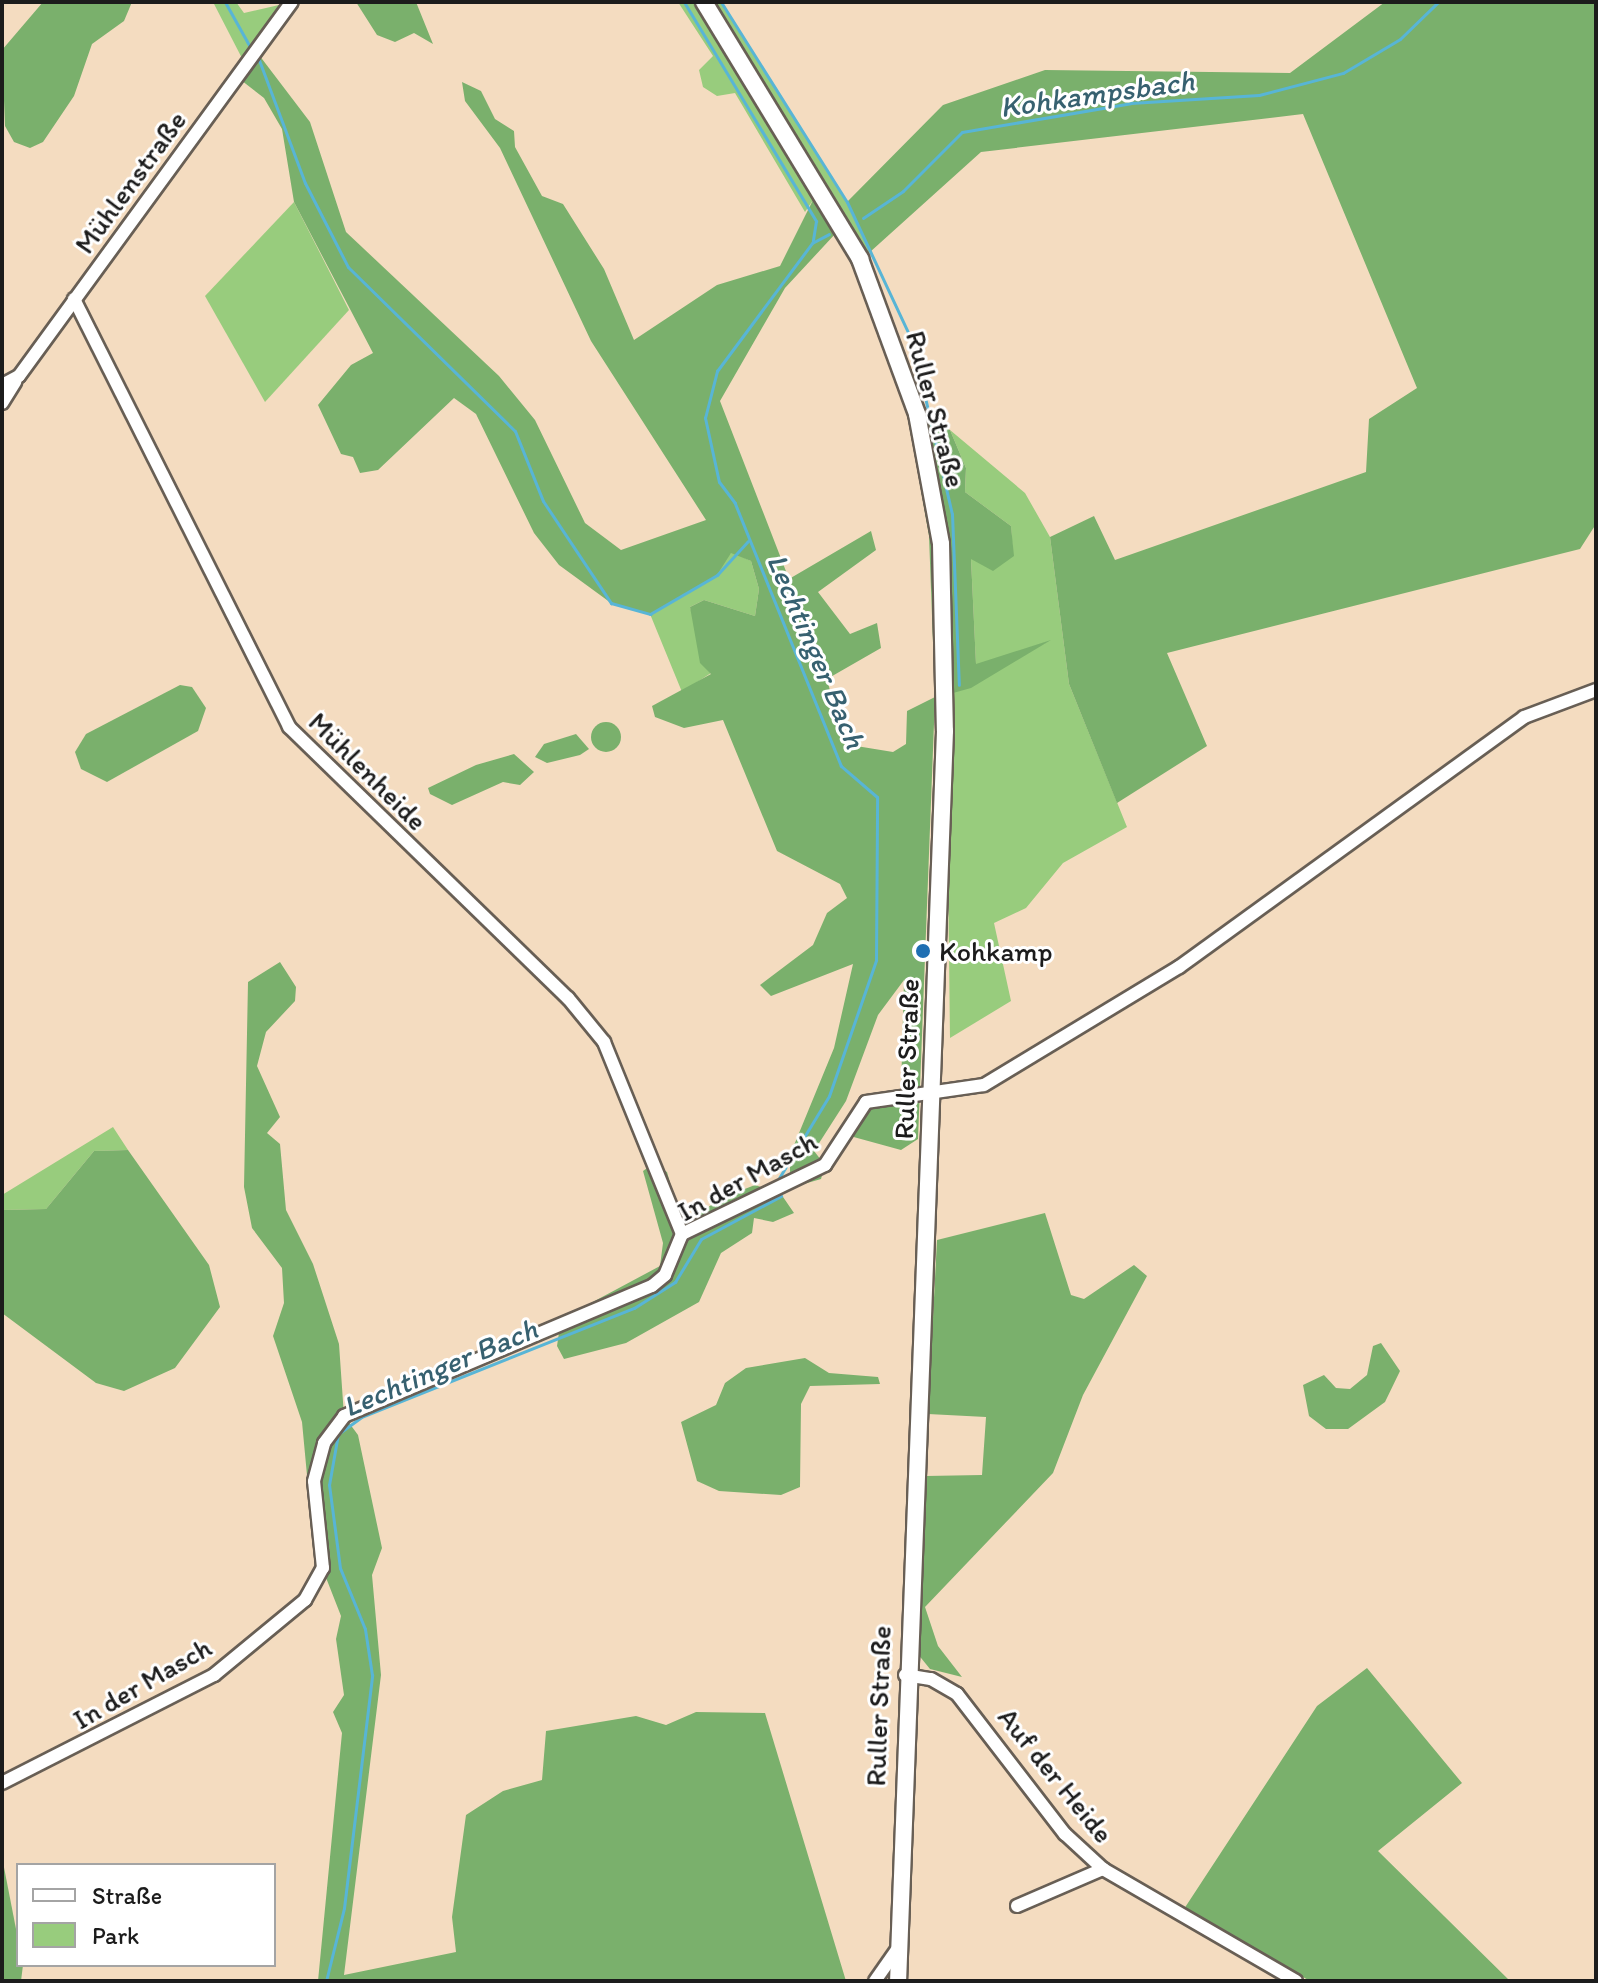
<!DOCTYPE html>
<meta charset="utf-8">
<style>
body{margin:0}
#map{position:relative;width:1598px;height:1983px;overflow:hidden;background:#f4dcc0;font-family:Itim,sans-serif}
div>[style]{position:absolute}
.green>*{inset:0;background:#98cc7d}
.forest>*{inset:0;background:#7ab06c}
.round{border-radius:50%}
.stream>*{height:3px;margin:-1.5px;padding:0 1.5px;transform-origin:1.5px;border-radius:1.5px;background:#58b5d6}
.roads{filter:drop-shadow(2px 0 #685f55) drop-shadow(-2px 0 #685f55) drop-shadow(0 2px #685f55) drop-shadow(0 -2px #685f55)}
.street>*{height:12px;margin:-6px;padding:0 6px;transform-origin:6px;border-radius:6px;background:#fff}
.secondary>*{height:16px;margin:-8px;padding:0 8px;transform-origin:8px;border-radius:8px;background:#fff}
.dots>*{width:22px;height:22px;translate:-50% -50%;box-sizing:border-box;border:4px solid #fff;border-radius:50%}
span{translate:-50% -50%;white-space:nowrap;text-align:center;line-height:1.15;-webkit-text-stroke:6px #fff;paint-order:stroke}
.street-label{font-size:28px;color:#1c1c1c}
.poi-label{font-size:28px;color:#1c1c1c}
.left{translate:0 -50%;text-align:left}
.water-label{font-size:30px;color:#376170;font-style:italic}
.frame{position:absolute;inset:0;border:4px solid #1c1c1c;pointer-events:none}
.legend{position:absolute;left:16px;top:1863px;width:260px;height:104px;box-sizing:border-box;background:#fff;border:2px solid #a4a4a4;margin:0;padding:10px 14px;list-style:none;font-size:24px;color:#1c1c1c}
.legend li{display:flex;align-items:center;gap:16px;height:40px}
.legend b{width:40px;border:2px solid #a4a4a4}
</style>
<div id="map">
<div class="green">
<i style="clip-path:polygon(213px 2px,236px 2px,244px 13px,292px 2px,246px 66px)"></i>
<i style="clip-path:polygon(678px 2px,721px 2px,847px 202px,870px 252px,860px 259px,815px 197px,805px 212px,735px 93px,717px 96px,703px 87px,699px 70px,713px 56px)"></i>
<i style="clip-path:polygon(294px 202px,349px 310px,265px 402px,205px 296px)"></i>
<i style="clip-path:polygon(950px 430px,1025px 493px,1050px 537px,1069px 684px,1127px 827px,1063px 863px,1026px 908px,994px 923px,1011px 1001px,950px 1038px,946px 695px,1047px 642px,976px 665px,971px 559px,1013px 556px,1011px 526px,965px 492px,966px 468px)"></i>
<i style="clip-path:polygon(732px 552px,751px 561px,759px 589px,755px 616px,704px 600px,690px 607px,711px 673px,682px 692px,650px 614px)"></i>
<i style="clip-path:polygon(113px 1127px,128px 1150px,94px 1151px,46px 1209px,2px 1210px,2px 1195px)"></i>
</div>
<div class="forest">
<i style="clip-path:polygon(43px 2px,132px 2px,124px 21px,92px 44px,74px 96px,43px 142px,30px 148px,14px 142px,5px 126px,2px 50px)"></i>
<i style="clip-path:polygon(356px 2px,416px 2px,433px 44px,414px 33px,395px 42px,377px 35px)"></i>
<i style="clip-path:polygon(1385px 2px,1596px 2px,1596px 524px,1580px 549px,1167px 653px,1207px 746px,1117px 803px,1069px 684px,1050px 537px,1094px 516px,1115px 560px,1366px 472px,1369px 419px,1417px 388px,1303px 114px,981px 152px,870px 252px,847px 202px,943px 105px,1045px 70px,1290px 73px)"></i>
<i style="clip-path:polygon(256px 51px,310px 122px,346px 232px,499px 376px,535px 420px,585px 523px,621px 550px,706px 520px,591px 341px,500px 148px,465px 101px,462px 82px,481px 91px,495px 119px,514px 131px,515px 147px,542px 196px,563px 204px,604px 269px,634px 340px,717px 285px,780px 266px,815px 196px,836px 233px,785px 288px,720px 401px,789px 579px,871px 531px,876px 550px,818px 592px,850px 634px,877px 623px,881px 648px,827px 679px,844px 744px,893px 752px,906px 744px,907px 711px,935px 697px,929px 536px,910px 427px,917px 414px,950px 430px,966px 468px,965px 492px,1011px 526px,1014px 556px,993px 571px,971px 559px,976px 664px,1051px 640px,971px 688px,935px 698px,918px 1139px,901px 1150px,850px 1136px,866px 1102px,901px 1091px,904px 980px,878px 1015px,846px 1101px,814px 1151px,825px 1165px,821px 1179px,790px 1188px,790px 1155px,834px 1048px,853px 964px,771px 996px,760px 985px,813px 945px,827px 913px,847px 898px,840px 884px,777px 851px,723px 720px,684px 728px,655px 717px,652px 706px,711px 674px,700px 663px,690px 607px,704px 600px,755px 616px,759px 589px,751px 561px,731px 553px,717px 575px,650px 614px,611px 603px,559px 565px,534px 533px,476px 414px,454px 398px,378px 470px,360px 473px,353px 457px,341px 454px,318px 405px,351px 365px,373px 353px,294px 202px,282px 129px,264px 98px,237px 77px)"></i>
<i style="clip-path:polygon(180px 685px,192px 687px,206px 708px,198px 731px,107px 782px,81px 769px,75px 752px,86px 734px)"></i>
<i class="round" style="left:591px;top:722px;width:30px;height:30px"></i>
<i style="clip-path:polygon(576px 734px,589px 749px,580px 755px,547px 763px,535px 757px,544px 744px)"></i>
<i style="clip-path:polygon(514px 754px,534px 772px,520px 785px,503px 782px,452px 805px,430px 794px,428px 788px,476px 765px)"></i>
<i style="clip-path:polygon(280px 962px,296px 987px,295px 1001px,266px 1032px,257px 1066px,280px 1117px,267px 1133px,280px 1144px,286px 1210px,313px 1264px,339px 1344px,344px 1416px,358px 1435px,382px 1548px,372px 1575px,381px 1675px,344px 1975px,456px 1952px,452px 1917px,466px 1815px,503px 1791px,542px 1780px,546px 1731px,636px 1716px,666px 1725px,696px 1712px,765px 1713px,846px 1981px,318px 1981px,342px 1733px,333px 1712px,344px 1695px,336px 1639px,341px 1616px,323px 1570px,316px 1571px,302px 1422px,273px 1336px,284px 1303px,282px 1268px,252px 1228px,244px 1187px,248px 982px)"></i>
<i style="clip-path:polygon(128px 1150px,209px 1265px,220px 1307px,175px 1368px,124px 1391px,96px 1383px,2px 1313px,2px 1210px,46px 1209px,94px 1151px)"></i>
<i style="clip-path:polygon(653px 1164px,667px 1172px,675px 1200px,667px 1209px,682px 1233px,699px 1226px,698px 1215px,719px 1199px,755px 1185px,781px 1194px,794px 1213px,773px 1222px,754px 1218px,752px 1233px,721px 1253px,699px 1302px,626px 1343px,564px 1359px,557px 1346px,561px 1319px,660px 1266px,663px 1243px,643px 1171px)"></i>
<i style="clip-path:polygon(1045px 1213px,1071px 1295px,1084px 1299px,1134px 1265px,1147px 1276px,1083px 1395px,1053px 1473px,925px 1607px,938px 1646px,962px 1677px,930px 1669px,917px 1653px,926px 1476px,982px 1475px,986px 1417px,928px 1414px,937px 1240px)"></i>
<i style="clip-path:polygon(1381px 1343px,1400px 1371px,1385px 1402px,1348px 1429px,1326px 1429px,1309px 1416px,1303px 1385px,1324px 1375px,1336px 1388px,1350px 1389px,1367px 1375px,1373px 1346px)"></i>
<i style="clip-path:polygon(805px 1358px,829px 1373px,878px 1377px,880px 1384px,810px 1386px,801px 1404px,800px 1487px,781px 1495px,719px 1491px,697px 1481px,681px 1422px,716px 1405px,725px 1383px,746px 1368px)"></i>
<i style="clip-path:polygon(1367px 1668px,1462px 1783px,1378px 1851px,1510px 1981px,1310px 1981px,1184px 1909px,1317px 1706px)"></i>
<i style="clip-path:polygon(2px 1857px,23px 1965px,21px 1981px,2px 1981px)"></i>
</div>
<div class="stream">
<i style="left:225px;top:2px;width:51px;rotate:60.9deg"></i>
<i style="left:684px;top:2px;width:256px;rotate:58.9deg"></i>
<i style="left:816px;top:221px;width:20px;rotate:99deg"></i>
<i style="left:721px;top:2px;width:236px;rotate:57.8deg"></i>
<i style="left:847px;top:202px;width:153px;rotate:64.9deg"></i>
<i style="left:912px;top:341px;width:178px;rotate:77deg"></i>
<i style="left:952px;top:514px;width:171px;rotate:87.7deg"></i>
<i style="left:259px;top:60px;width:131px;rotate:69.5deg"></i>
<i style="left:305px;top:183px;width:94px;rotate:62.9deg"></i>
<i style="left:348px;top:267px;width:234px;rotate:44.5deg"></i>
<i style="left:515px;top:431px;width:75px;rotate:68.2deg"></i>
<i style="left:543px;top:501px;width:123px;rotate:56.3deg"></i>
<i style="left:611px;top:603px;width:41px;rotate:15.8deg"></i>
<i style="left:650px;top:614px;width:78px;rotate:-30.2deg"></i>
<i style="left:717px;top:575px;width:46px;rotate:-47.6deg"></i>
<i style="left:863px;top:218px;width:48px;rotate:-34deg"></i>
<i style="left:903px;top:191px;width:83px;rotate:-45deg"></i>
<i style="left:962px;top:132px;width:171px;rotate:-9.7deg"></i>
<i style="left:1131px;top:103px;width:128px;rotate:-3.6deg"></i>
<i style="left:1259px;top:95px;width:87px;rotate:-14.7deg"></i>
<i style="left:1343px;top:73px;width:66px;rotate:-30.8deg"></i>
<i style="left:1400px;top:39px;width:53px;rotate:-44.2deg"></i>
<i style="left:779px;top:1178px;width:96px;rotate:-58.6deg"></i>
<i style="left:829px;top:1096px;width:144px;rotate:-70.9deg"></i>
<i style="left:876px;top:960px;width:163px;rotate:-89.6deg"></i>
<i style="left:877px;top:797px;width:48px;rotate:-139.3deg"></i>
<i style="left:841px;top:766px;width:284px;rotate:-112deg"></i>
<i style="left:735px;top:503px;width:26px;rotate:-127deg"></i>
<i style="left:719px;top:482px;width:66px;rotate:-102.3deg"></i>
<i style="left:705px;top:418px;width:49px;rotate:-75.7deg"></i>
<i style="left:717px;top:371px;width:159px;rotate:-53.4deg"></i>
<i style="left:812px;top:243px;width:19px;rotate:-28deg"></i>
<i style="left:326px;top:1981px;width:75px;rotate:-76.1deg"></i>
<i style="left:344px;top:1908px;width:235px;rotate:-83.1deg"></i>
<i style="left:372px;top:1675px;width:47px;rotate:-98.7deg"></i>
<i style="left:365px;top:1629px;width:66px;rotate:-112.3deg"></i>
<i style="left:340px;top:1568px;width:84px;rotate:-97.5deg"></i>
<i style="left:329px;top:1485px;width:52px;rotate:-80deg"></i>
<i style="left:338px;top:1434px;width:29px;rotate:-36deg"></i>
<i style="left:361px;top:1417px;width:294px;rotate:-21.8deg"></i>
<i style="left:634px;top:1308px;width:49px;rotate:-32.4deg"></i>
<i style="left:675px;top:1282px;width:50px;rotate:-58.8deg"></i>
<i style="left:701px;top:1239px;width:91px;rotate:-28.3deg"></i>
</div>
<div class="roads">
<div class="street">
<i style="left:74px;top:299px;width:479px;rotate:63.3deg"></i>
<i style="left:289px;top:727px;width:389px;rotate:44.2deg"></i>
<i style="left:568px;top:998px;width:57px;rotate:50.7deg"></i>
<i style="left:604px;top:1042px;width:207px;rotate:67.9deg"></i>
<i style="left:2px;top:385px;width:19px;rotate:-28deg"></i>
<i style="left:19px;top:376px;width:463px;rotate:-53.9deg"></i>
<i style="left:2px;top:403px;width:25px;rotate:-58deg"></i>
<i style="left:905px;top:1675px;width:26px;rotate:9deg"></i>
<i style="left:931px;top:1679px;width:30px;rotate:30deg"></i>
<i style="left:957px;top:1694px;width:177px;rotate:52.4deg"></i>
<i style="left:1065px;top:1834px;width:52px;rotate:42.6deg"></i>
<i style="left:1103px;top:1869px;width:223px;rotate:30.1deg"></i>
<i style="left:2px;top:1783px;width:238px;rotate:-27deg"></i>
<i style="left:214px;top:1675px;width:118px;rotate:-39.5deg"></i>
<i style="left:305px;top:1600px;width:37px;rotate:-61deg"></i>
<i style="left:323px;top:1568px;width:87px;rotate:-95.9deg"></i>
<i style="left:314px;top:1481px;width:39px;rotate:-75deg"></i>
<i style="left:324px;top:1443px;width:34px;rotate:-53deg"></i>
<i style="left:344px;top:1416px;width:334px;rotate:-22.9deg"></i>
<i style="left:652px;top:1286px;width:17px;rotate:-40deg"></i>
<i style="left:665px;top:1275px;width:44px;rotate:-67.5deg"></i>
<i style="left:682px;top:1234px;width:159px;rotate:-25.8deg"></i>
<i style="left:825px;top:1165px;width:75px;rotate:-56.9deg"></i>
<i style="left:866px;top:1102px;width:119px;rotate:-8.2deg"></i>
<i style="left:984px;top:1085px;width:228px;rotate:-31.2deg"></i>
<i style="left:1179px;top:967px;width:426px;rotate:-35.9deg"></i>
<i style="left:1524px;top:717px;width:77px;rotate:-20.6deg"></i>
<i style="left:1017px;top:1906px;width:94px;rotate:-23.3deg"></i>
<i style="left:875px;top:1981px;width:38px;rotate:-55deg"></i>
</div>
<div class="secondary">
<i style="left:704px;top:2px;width:301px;rotate:58.7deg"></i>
<i style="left:860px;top:259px;width:165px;rotate:69.8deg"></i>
<i style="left:917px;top:414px;width:132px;rotate:79.5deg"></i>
<i style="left:941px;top:544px;width:187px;rotate:88.8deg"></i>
<i style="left:945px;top:731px;width:1251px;rotate:92.15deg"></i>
</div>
</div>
<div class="dots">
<i style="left:923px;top:951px;background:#1f6fb2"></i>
</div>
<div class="street-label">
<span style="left:130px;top:182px;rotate:-54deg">Mühlenstraße</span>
<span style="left:936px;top:409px;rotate:75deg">Ruller Straße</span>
<span style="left:368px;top:771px;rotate:45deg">Mühlenheide</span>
<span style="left:906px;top:1059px;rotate:-88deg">Ruller Straße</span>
<span style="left:747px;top:1176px;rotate:-29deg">In der Masch</span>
<span style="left:142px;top:1683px;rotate:-30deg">In der Masch</span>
<span style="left:878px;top:1706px;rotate:-88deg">Ruller Straße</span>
<span style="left:1056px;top:1775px;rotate:51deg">Auf der Heide</span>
</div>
<div class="poi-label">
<span class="left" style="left:939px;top:951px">Kohkamp</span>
</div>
<div class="water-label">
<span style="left:1097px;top:94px;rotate:-8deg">Kohkampsbach</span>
<span style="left:816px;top:651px;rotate:67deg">Lechtinger Bach</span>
<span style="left:440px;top:1368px;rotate:-23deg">Lechtinger Bach</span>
</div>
<div class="frame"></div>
<ul class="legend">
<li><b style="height:10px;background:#fff"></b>Straße</li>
<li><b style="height:22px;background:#98cc7d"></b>Park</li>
</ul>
</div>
